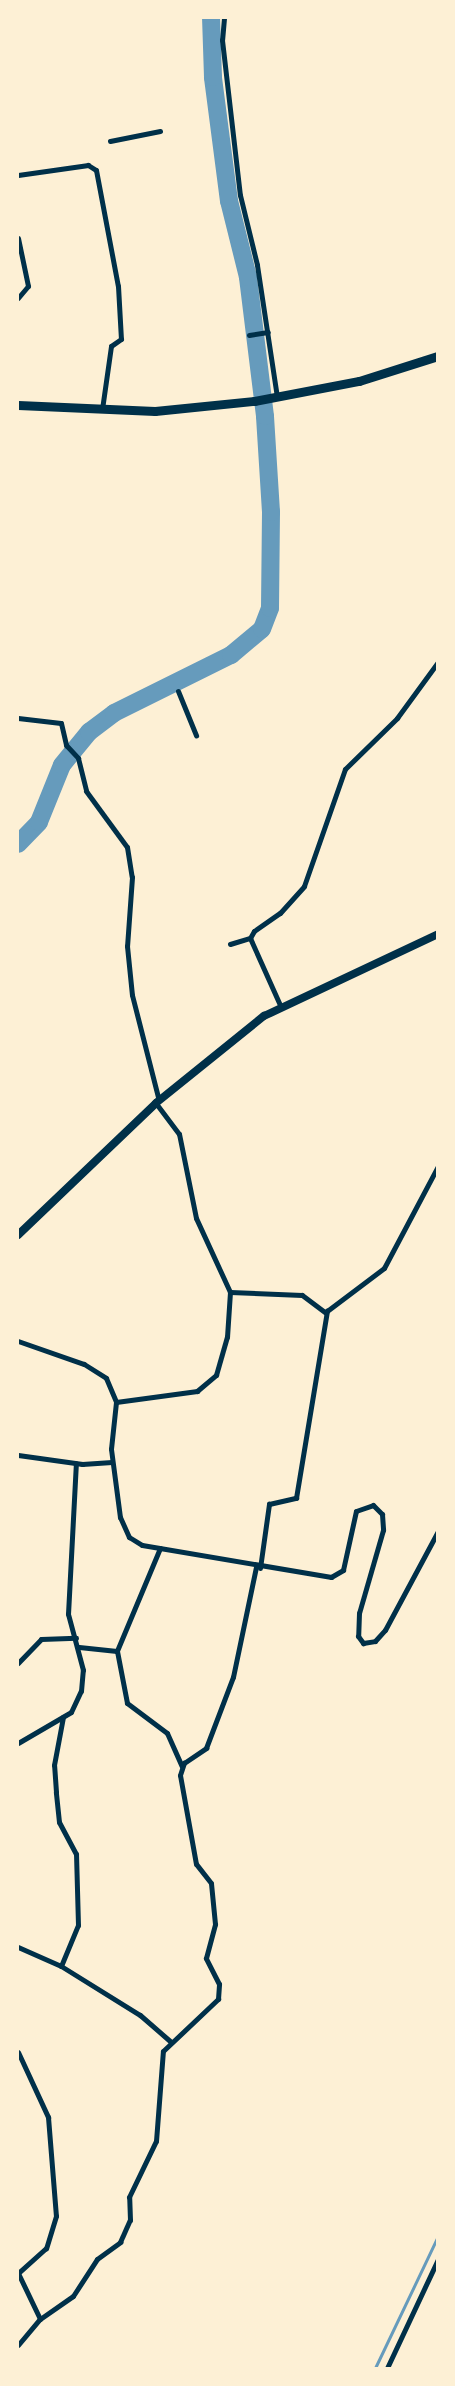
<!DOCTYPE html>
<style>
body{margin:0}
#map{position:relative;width:455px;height:2386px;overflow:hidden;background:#fdf0d5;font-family:"Source Sans 3",sans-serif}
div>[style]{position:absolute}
.stream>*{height:3px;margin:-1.5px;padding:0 1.5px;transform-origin:1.5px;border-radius:1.5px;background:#669bbc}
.river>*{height:18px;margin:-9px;padding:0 9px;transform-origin:9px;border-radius:9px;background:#669bbc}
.minor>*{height:5px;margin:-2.5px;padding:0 2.5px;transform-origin:2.5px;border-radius:2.5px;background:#003049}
.secondary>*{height:8px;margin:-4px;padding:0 4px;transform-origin:4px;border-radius:4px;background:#003049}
.primary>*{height:9px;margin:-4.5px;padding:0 4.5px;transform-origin:4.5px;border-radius:4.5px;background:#003049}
span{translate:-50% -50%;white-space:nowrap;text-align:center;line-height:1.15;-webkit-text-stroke:4px #fdf0d5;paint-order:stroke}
.frame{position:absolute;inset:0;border:19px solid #fdf0d5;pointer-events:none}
</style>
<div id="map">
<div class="stream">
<i style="left:375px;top:2368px;width:146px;rotate:-64.5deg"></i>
</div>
<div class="river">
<i style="left:18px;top:844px;width:30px;rotate:-46deg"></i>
<i style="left:39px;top:822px;width:61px;rotate:-68deg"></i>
<i style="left:62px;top:765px;width:43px;rotate:-50.7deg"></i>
<i style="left:89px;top:732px;width:31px;rotate:-37deg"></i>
<i style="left:114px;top:713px;width:131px;rotate:-26.4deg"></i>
<i style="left:231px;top:655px;width:40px;rotate:-40deg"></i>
<i style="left:262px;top:629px;width:22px;rotate:-69deg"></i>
<i style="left:270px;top:608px;width:96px;rotate:-89.4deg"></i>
<i style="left:271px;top:512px;width:96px;rotate:-93.6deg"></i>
<i style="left:265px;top:416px;width:140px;rotate:-97deg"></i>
<i style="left:248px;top:277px;width:78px;rotate:-104deg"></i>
<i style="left:229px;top:201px;width:125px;rotate:-97.4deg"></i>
<i style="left:213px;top:77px;width:59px;rotate:-91.9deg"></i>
</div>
<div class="minor">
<i style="left:224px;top:18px;width:22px;rotate:95deg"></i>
<i style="left:222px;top:40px;width:156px;rotate:83.4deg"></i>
<i style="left:240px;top:195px;width:72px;rotate:76.3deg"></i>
<i style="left:257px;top:265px;width:134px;rotate:81.4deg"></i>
<i style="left:110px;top:141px;width:51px;rotate:-11.3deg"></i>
<i style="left:18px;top:175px;width:71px;rotate:-8.1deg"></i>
<i style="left:88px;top:165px;width:9px;rotate:32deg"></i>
<i style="left:96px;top:170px;width:118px;rotate:79.3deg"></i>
<i style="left:118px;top:286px;width:53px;rotate:86.8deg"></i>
<i style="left:121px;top:339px;width:12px;rotate:145deg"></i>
<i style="left:111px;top:346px;width:64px;rotate:98.1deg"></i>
<i style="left:18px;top:238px;width:49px;rotate:78.2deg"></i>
<i style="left:28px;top:286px;width:16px;rotate:130deg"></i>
<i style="left:249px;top:335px;width:19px;rotate:-9deg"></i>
<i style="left:178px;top:691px;width:48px;rotate:67.8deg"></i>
<i style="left:18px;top:718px;width:43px;rotate:6.6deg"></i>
<i style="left:61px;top:723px;width:23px;rotate:77deg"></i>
<i style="left:66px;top:745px;width:18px;rotate:47deg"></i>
<i style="left:78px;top:758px;width:34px;rotate:76deg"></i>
<i style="left:86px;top:791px;width:69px;rotate:53.8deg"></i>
<i style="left:127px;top:847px;width:30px;rotate:81deg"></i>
<i style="left:132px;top:877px;width:69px;rotate:94.1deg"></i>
<i style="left:127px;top:946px;width:49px;rotate:84.2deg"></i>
<i style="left:132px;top:995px;width:109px;rotate:75.7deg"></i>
<i style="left:230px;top:944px;width:21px;rotate:-17deg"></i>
<i style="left:280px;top:1005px;width:73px;rotate:-114.1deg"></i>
<i style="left:250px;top:938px;width:8px;rotate:-60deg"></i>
<i style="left:254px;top:931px;width:32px;rotate:-35deg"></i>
<i style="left:280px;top:913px;width:36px;rotate:-48deg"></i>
<i style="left:304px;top:886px;width:124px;rotate:-70.7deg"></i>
<i style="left:345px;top:769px;width:73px;rotate:-44.4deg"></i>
<i style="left:397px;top:718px;width:69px;rotate:-53.8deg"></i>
<i style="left:230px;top:1292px;width:72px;rotate:2.4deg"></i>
<i style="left:302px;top:1295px;width:30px;rotate:37deg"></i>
<i style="left:18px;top:1341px;width:70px;rotate:19.2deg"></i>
<i style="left:84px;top:1364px;width:26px;rotate:32deg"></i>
<i style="left:106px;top:1378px;width:26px;rotate:67deg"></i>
<i style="left:116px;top:1402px;width:47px;rotate:96.1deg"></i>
<i style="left:111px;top:1449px;width:69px;rotate:82.5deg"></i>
<i style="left:120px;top:1517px;width:22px;rotate:66deg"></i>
<i style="left:129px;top:1537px;width:15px;rotate:32deg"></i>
<i style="left:142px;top:1545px;width:192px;rotate:9.6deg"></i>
<i style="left:331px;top:1577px;width:14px;rotate:-30deg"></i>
<i style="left:343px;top:1570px;width:60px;rotate:-77.6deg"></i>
<i style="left:356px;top:1511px;width:18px;rotate:-19deg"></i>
<i style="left:373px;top:1505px;width:13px;rotate:45deg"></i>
<i style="left:382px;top:1514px;width:16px;rotate:86deg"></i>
<i style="left:383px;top:1530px;width:86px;rotate:106.1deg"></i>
<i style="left:359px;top:1613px;width:23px;rotate:92deg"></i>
<i style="left:358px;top:1636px;width:9px;rotate:54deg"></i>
<i style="left:363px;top:1643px;width:12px;rotate:-9deg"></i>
<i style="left:375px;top:1641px;width:15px;rotate:-48deg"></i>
<i style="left:385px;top:1630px;width:112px;rotate:-61.8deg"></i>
<i style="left:116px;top:1402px;width:82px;rotate:-7.7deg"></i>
<i style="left:197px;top:1391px;width:25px;rotate:-40deg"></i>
<i style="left:216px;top:1375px;width:40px;rotate:-74deg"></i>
<i style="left:227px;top:1337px;width:45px;rotate:-86.2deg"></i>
<i style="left:230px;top:1292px;width:81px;rotate:-114.7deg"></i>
<i style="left:196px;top:1218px;width:86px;rotate:-101.4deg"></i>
<i style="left:179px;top:1134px;width:39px;rotate:-127deg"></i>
<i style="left:18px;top:1455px;width:65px;rotate:8deg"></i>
<i style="left:82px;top:1464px;width:30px;rotate:-4deg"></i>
<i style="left:160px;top:1548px;width:112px;rotate:112.7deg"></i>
<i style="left:117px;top:1651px;width:53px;rotate:79.1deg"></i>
<i style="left:127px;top:1703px;width:50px;rotate:36.9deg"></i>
<i style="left:167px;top:1733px;width:36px;rotate:66deg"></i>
<i style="left:260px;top:1568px;width:65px;rotate:-82deg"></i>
<i style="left:269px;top:1504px;width:28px;rotate:-13deg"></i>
<i style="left:296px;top:1498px;width:190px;rotate:-80.6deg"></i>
<i style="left:327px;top:1311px;width:71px;rotate:-37deg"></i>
<i style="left:384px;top:1268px;width:115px;rotate:-62.1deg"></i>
<i style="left:79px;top:1647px;width:38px;rotate:6deg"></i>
<i style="left:18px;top:1663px;width:33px;rotate:-46deg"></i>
<i style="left:41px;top:1639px;width:35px;rotate:-2deg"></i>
<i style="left:18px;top:1743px;width:61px;rotate:-30.3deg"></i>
<i style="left:71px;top:1712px;width:23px;rotate:-65deg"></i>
<i style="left:81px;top:1691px;width:21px;rotate:-85deg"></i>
<i style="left:83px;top:1670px;width:58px;rotate:-105deg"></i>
<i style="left:68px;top:1614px;width:151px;rotate:-87deg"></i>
<i style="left:18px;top:1947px;width:47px;rotate:23.8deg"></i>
<i style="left:61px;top:1966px;width:93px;rotate:31.8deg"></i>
<i style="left:140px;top:2015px;width:40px;rotate:41deg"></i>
<i style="left:61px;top:1966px;width:44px;rotate:-67.5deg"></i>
<i style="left:78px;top:1925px;width:71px;rotate:-91.6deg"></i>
<i style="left:76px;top:1854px;width:36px;rotate:-118deg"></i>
<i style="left:59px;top:1822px;width:30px;rotate:-96deg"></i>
<i style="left:56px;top:1792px;width:27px;rotate:-94deg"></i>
<i style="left:54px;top:1765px;width:49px;rotate:-79.4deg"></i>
<i style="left:18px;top:2052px;width:72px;rotate:65.2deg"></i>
<i style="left:48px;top:2117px;width:99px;rotate:85.4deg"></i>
<i style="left:56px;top:2216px;width:34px;rotate:107deg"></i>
<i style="left:46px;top:2248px;width:38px;rotate:138deg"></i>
<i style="left:18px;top:2273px;width:51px;rotate:64.4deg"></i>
<i style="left:18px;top:2345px;width:34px;rotate:-50deg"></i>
<i style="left:40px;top:2319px;width:40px;rotate:-34.9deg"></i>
<i style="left:73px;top:2296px;width:44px;rotate:-57deg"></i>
<i style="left:97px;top:2259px;width:29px;rotate:-36deg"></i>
<i style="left:120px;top:2242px;width:24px;rotate:-66deg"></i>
<i style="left:130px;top:2220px;width:23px;rotate:-92deg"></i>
<i style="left:129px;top:2197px;width:62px;rotate:-64.3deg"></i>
<i style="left:156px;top:2141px;width:90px;rotate:-85.6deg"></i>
<i style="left:163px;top:2051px;width:76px;rotate:-43.4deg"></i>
<i style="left:218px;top:1999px;width:15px;rotate:-86deg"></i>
<i style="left:219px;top:1984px;width:29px;rotate:-117deg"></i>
<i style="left:206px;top:1958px;width:35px;rotate:-75deg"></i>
<i style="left:215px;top:1924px;width:41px;rotate:-95.6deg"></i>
<i style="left:211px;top:1883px;width:24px;rotate:-128deg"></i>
<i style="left:196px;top:1864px;width:90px;rotate:-100.2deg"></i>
<i style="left:180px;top:1775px;width:13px;rotate:-72deg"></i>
<i style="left:184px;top:1763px;width:27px;rotate:-34deg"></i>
<i style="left:206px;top:1748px;width:76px;rotate:-69.2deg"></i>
<i style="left:233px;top:1677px;width:112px;rotate:-78.2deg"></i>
<i style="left:387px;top:2368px;width:120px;rotate:-64.9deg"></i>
</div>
<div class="secondary">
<i style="left:18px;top:1235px;width:191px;rotate:-43.7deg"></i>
<i style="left:156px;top:1103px;width:139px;rotate:-38.9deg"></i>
<i style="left:264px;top:1016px;width:192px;rotate:-25.2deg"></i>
</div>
<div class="primary">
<i style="left:18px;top:405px;width:137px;rotate:2.5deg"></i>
<i style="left:155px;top:411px;width:100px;rotate:-5.8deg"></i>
<i style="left:254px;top:401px;width:107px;rotate:-10.8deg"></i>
<i style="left:359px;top:381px;width:83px;rotate:-17.6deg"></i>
</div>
<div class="frame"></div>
</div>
